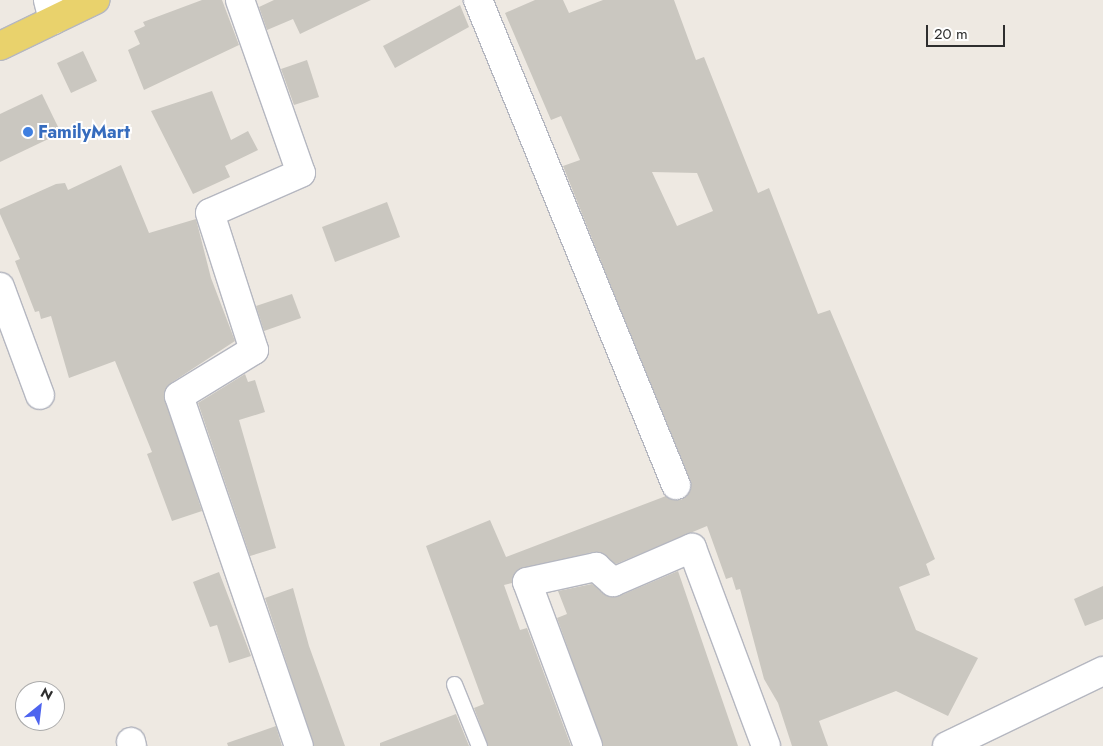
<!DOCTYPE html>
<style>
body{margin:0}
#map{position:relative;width:1103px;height:746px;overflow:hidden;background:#eee9e2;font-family:Jost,sans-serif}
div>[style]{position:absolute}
.building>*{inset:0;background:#cac7c0}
.roads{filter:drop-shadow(1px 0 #b5b7c0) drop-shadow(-1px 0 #b5b7c0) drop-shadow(0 1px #b5b7c0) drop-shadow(0 -1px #b5b7c0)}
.lane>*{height:15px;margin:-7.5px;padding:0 7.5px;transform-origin:7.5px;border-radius:7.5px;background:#fff}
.street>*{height:28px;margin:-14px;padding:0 14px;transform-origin:14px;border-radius:14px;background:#fff}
.primary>*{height:28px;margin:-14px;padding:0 14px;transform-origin:14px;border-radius:14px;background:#e9d26c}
.dots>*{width:14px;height:14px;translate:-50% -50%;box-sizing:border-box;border:2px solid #fff;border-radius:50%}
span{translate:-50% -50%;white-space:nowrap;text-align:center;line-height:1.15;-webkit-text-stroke:4px #fff;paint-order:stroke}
.shop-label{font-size:18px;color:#366cbe;font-weight:700}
.left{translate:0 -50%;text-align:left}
.north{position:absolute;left:15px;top:681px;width:50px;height:50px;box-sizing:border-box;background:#fff;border:1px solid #ababab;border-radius:50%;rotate:29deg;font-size:14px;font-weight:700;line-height:20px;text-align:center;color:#2e2e2e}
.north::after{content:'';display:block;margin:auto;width:18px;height:22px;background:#4e64ef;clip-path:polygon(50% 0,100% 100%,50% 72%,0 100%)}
.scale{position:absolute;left:926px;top:25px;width:79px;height:22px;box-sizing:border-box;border:2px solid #2e2e2e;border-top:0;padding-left:6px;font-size:15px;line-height:18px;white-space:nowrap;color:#2e2e2e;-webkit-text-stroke:4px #fff;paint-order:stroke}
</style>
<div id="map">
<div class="building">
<i style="clip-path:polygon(202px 0,222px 0,239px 45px,144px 90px,128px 50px,140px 44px,134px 31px,145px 26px,143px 22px)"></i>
<i style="clip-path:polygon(274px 0,371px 0,300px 34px,293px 19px,267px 30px,259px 7px)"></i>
<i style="clip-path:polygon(evenodd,535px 0,563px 0,569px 13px,603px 0,674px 0,696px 60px,704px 57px,758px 193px,769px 188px,818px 314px,830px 310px,935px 559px,926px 564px,930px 575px,899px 587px,916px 630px,978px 658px,948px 716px,896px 691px,819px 721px,828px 746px,792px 746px,778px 703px,764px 679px,740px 589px,736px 590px,732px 577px,726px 579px,707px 526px,616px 564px,593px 552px,516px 571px,512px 583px,504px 585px,520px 630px,527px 628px,571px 746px,488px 746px,474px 708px,484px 704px,426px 546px,490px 520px,506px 557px,666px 496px,681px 500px,691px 487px,563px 166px,580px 160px,561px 116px,551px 120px,505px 13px,535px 0,652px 172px,697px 173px,713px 211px,677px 226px,652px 172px)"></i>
<i style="clip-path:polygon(460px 5px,469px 27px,395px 68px,383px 46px)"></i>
<i style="clip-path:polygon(83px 51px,97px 81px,71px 93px,57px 63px)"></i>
<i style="clip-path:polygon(307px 60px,319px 97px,294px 105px,281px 69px)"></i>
<i style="clip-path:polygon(212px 91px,231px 140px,248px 131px,258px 150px,225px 166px,230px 177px,193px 194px,151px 111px)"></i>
<i style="clip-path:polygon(42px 94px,61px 133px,0 162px,0 114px)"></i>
<i style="clip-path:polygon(121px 165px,149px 233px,196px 219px,211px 278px,235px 341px,171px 383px,164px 394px,202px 511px,172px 521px,147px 454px,152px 452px,115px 361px,69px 378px,51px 316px,41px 319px,39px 311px,35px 312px,15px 261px,20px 259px,0 214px,0 209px,56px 184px,65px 183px,68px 190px)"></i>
<i style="clip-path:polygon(387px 202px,400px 237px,335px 262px,322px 227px)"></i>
<i style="clip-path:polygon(292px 294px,301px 318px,264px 331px,256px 306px)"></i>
<i style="clip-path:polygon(245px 374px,248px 382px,255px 380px,265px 412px,239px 420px,276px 548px,250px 556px,198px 403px)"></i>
<i style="clip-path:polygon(678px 571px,738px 746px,603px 746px,557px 618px,567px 614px,558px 591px,592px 584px,610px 597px,619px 596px)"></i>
<i style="clip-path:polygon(219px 572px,251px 656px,229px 663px,217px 625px,210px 627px,193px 582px)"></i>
<i style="clip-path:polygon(1103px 586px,1103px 619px,1085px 626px,1074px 599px)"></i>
<i style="clip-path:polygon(293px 588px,309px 646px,345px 746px,314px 746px,265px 598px)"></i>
<i style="clip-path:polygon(456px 714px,469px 746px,380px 746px,380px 743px)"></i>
<i style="clip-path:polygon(276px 726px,282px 746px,228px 746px,227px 743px)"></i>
</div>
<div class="roads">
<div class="lane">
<i style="left:454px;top:684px;width:67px;rotate:68deg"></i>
</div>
<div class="street">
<i style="left:48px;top:0;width:21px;rotate:76deg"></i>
<i style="left:240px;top:0;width:183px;rotate:70.6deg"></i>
<i style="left:301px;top:173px;width:99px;rotate:156.3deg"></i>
<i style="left:210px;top:213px;width:144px;rotate:72.2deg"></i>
<i style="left:254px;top:350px;width:88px;rotate:148.5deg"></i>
<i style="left:179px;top:396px;width:370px;rotate:71.1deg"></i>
<i style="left:478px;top:0;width:524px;rotate:67.79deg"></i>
<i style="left:0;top:287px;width:115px;rotate:69.7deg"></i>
<i style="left:131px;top:742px;width:4px;rotate:76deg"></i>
<i style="left:588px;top:746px;width:175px;rotate:-110.4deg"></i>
<i style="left:527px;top:582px;width:71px;rotate:-12.3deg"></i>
<i style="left:596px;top:567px;width:23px;rotate:41deg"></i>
<i style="left:613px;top:582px;width:86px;rotate:-23.3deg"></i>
<i style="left:692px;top:548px;width:211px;rotate:69.5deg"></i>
<i style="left:947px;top:746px;width:173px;rotate:-25.7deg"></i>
</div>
<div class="primary">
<i style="left:0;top:46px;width:106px;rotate:-25.8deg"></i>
</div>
</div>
<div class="dots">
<i style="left:28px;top:132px;background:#3f7fe0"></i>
</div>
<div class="shop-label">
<span class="left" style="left:38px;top:132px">FamilyMart</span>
</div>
<div class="north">N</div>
<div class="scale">20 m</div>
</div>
